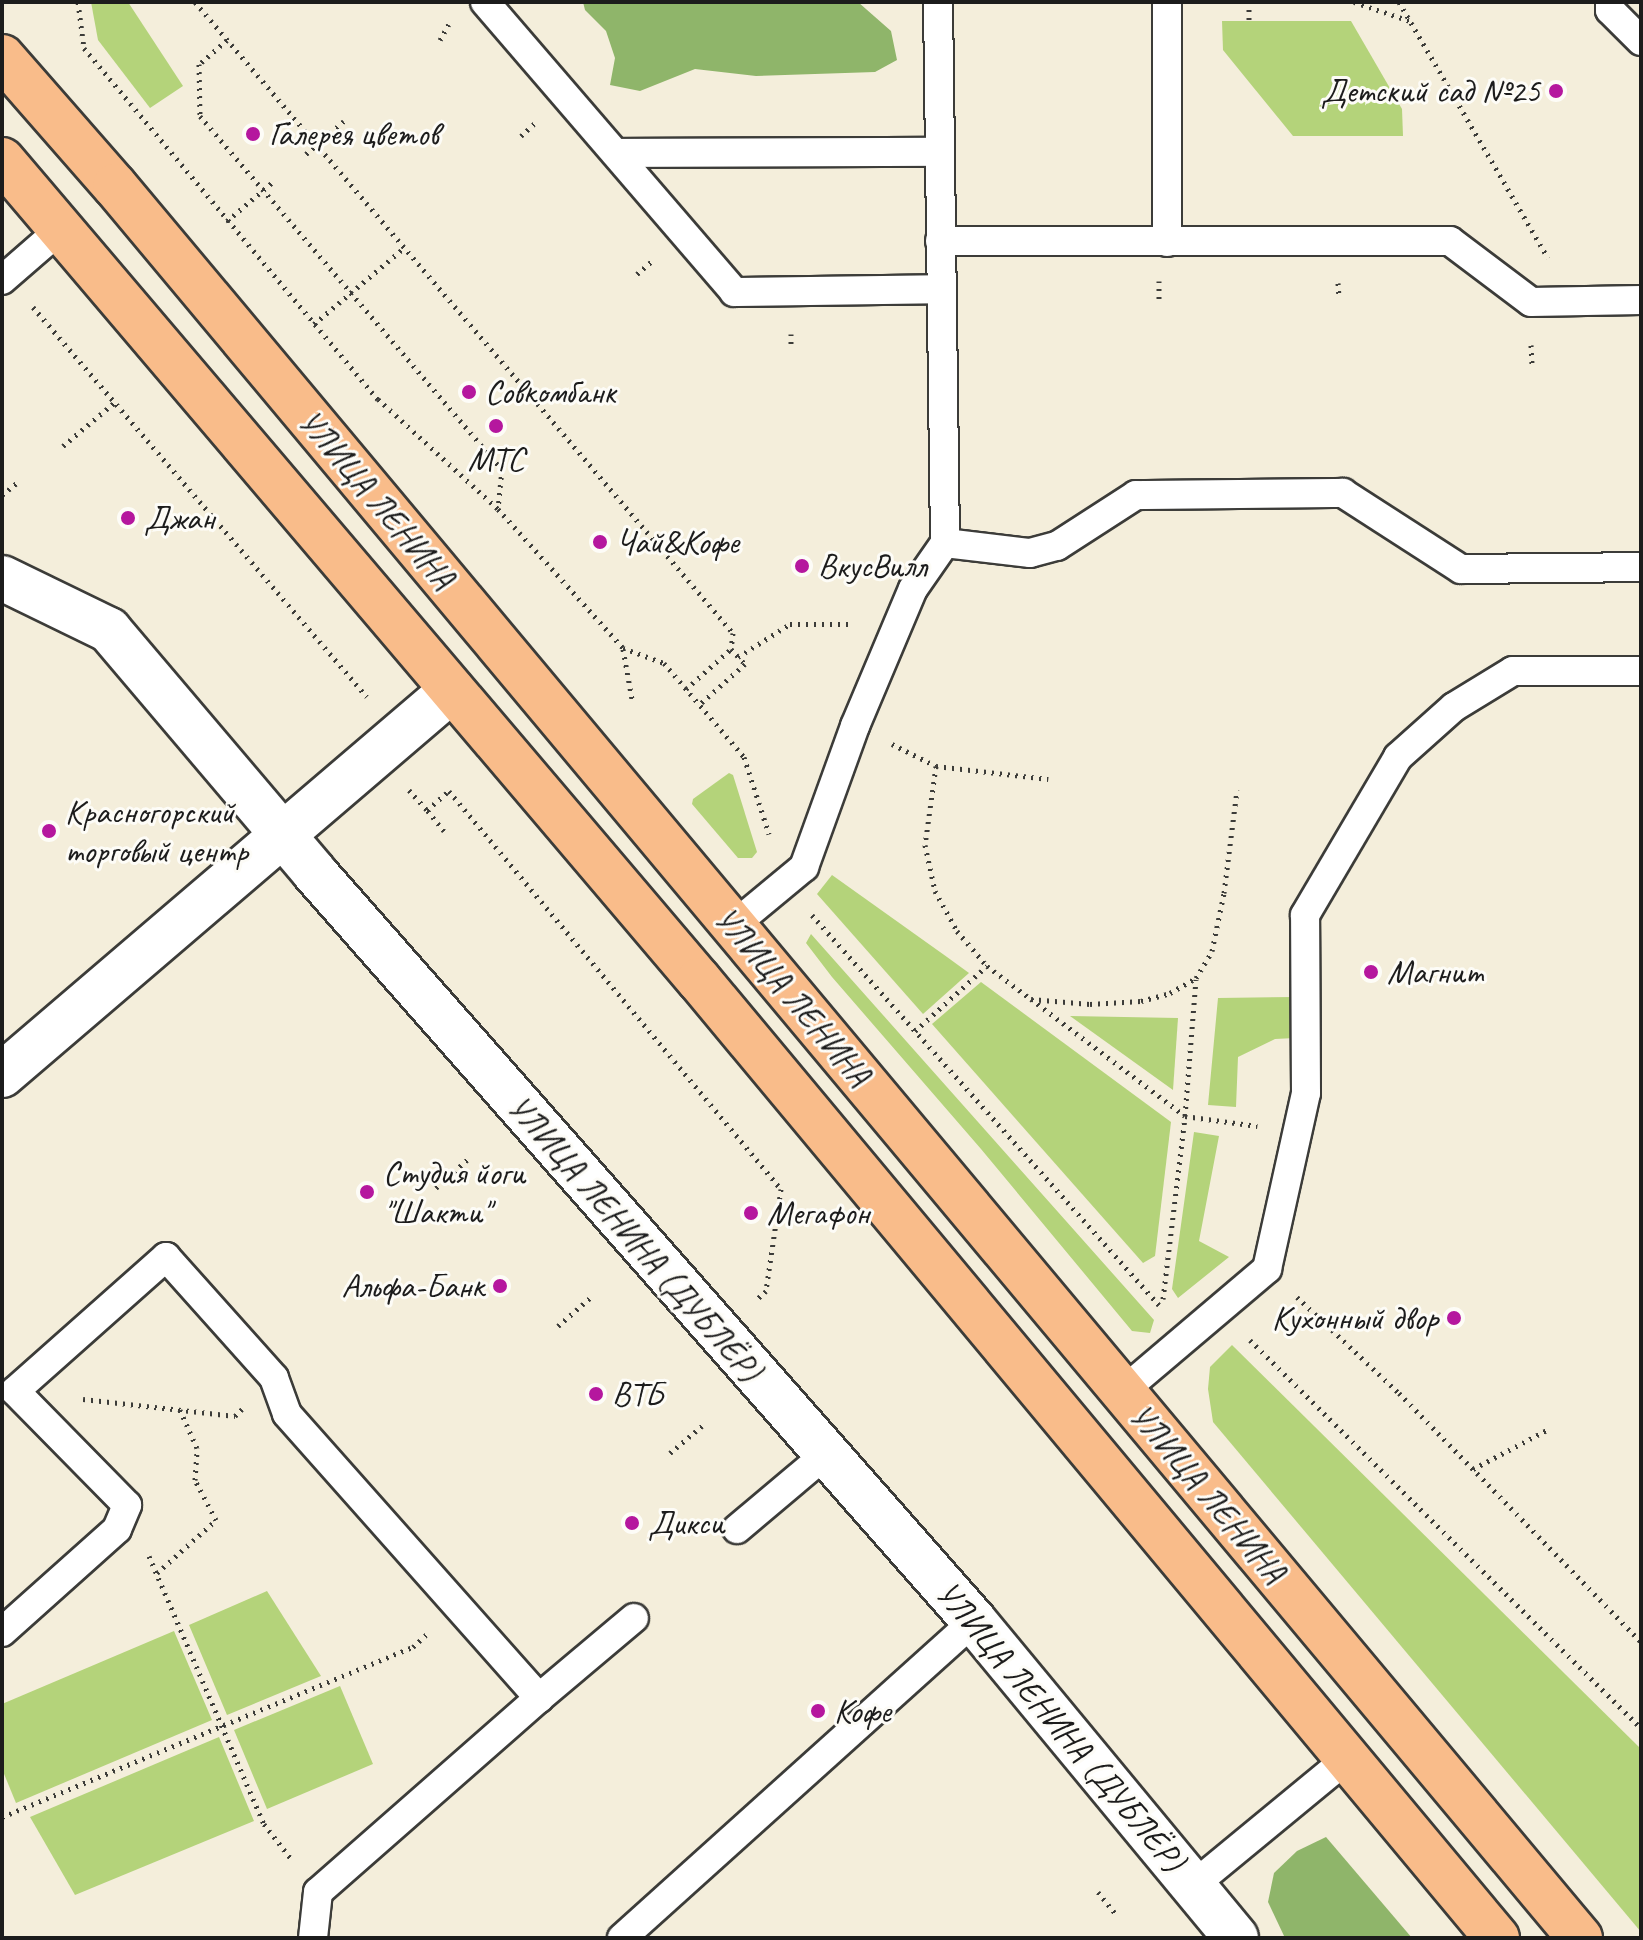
<!DOCTYPE html>
<meta charset="utf-8">
<style>
body{margin:0}
#map{position:relative;width:1643px;height:1940px;overflow:hidden;background:#f4eedb;font-family:Caveat,sans-serif}
div>[style]{position:absolute}
.green>*{inset:0;background:#b4d37a}
.forest>*{inset:0;background:#8fb56a}
.path>*{height:5px;margin-top:-2.5px;transform-origin:0;background:repeating-linear-gradient(90deg,#3c3c39 0 2px,transparent 0 8px)}
.roads{filter:drop-shadow(2px 0 #3c3c39) drop-shadow(-2px 0 #3c3c39) drop-shadow(0 2px #3c3c39) drop-shadow(0 -2px #3c3c39)}
.service>*{height:28px;margin:-14px;padding:0 14px;transform-origin:14px;border-radius:14px;background:#fff}
.minor>*{height:44px;margin:-22px;padding:0 22px;transform-origin:22px;border-radius:22px;background:#fff}
.primary>*{height:44px;margin:-22px;padding:0 22px;transform-origin:22px;border-radius:22px;background:#f9bc8a}
.dots>*{width:22px;height:22px;translate:-50% -50%;box-sizing:border-box;border:4px solid #fdfcf7;border-radius:50%}
span{translate:-50% -50%;white-space:nowrap;text-align:center;line-height:1.15;-webkit-text-stroke:6px #fdfcf7;paint-order:stroke}
.poi-label{font-size:34px;color:#1c1c1c}
.right{translate:-100% -50%;text-align:right}
.left{translate:0 -50%;text-align:left}
.street-label{font-size:34px;color:#1c1c1c}
.frame{position:absolute;inset:0;border:4px solid #1c1c1c;pointer-events:none}
</style>
<div id="map">
<div class="green">
<i style="clip-path:polygon(91px 2px,128px 2px,183px 86px,150px 108px,98px 40px)"></i>
<i style="clip-path:polygon(1222px 21px,1351px 21px,1402px 109px,1403px 136px,1293px 136px,1223px 50px)"></i>
<i style="clip-path:polygon(729px 773px,733px 775px,757px 852px,752px 858px,738px 858px,692px 804px,693px 799px)"></i>
<i style="clip-path:polygon(832px 875px,947px 957px,969px 973px,923px 1014px,817px 894px)"></i>
<i style="clip-path:polygon(811px 934px,1154px 1320px,1150px 1333px,1132px 1331px,981px 1149px,832px 977px,806px 943px)"></i>
<i style="clip-path:polygon(981px 982px,1171px 1122px,1155px 1256px,1143px 1263px,932px 1024px)"></i>
<i style="clip-path:polygon(1295px 997px,1295px 1038px,1275px 1039px,1238px 1057px,1236px 1107px,1208px 1105px,1218px 998px)"></i>
<i style="clip-path:polygon(1070px 1016px,1178px 1018px,1173px 1090px)"></i>
<i style="clip-path:polygon(1194px 1132px,1219px 1136px,1199px 1241px,1229px 1257px,1178px 1298px,1172px 1289px)"></i>
<i style="clip-path:polygon(1232px 1345px,1641px 1749px,1641px 1932px,1213px 1422px,1208px 1389px,1210px 1367px)"></i>
<i style="clip-path:polygon(267px 1591px,321px 1676px,227px 1715px,189px 1625px)"></i>
<i style="clip-path:polygon(174px 1631px,212px 1720px,16px 1803px,2px 1769px,2px 1704px)"></i>
<i style="clip-path:polygon(340px 1686px,373px 1764px,267px 1809px,234px 1730px)"></i>
<i style="clip-path:polygon(219px 1737px,254px 1821px,75px 1895px,30px 1817px)"></i>
</div>
<div class="forest">
<i style="clip-path:polygon(583px 2px,858px 2px,891px 31px,897px 60px,875px 72px,756px 76px,695px 69px,640px 91px,610px 85px,615px 58px,606px 31px,585px 10px)"></i>
<i style="clip-path:polygon(1326px 1837px,1412px 1938px,1285px 1938px,1268px 1902px,1274px 1873px,1297px 1851px)"></i>
</div>
<div class="path">
<i style="left:78px;top:2px;width:46px;rotate:82.6deg"></i>
<i style="left:84px;top:48px;width:458px;rotate:50.1deg"></i>
<i style="left:378px;top:399px;width:163px;rotate:42.5deg"></i>
<i style="left:498px;top:509px;width:187px;rotate:48deg"></i>
<i style="left:623px;top:648px;width:44px;rotate:20.1deg"></i>
<i style="left:664px;top:663px;width:123px;rotate:49.6deg"></i>
<i style="left:744px;top:757px;width:81px;rotate:72deg"></i>
<i style="left:195px;top:2px;width:829px;rotate:49.55deg"></i>
<i style="left:733px;top:633px;width:16px;rotate:97deg"></i>
<i style="left:731px;top:649px;width:21px;rotate:47deg"></i>
<i style="left:745px;top:664px;width:60px;rotate:138.4deg"></i>
<i style="left:1249px;top:2px;width:19px;rotate:90deg"></i>
<i style="left:1354px;top:2px;width:59px;rotate:18.7deg"></i>
<i style="left:1399px;top:2px;width:296px;rotate:59.8deg"></i>
<i style="left:227px;top:40px;width:37px;rotate:139deg"></i>
<i style="left:199px;top:64px;width:52px;rotate:88.9deg"></i>
<i style="left:200px;top:116px;width:465px;rotate:49.5deg"></i>
<i style="left:502px;top:469px;width:40px;rotate:95.7deg"></i>
<i style="left:440px;top:40px;width:18px;rotate:-61deg"></i>
<i style="left:521px;top:136px;width:19px;rotate:-43deg"></i>
<i style="left:306px;top:154px;width:50px;rotate:-41deg"></i>
<i style="left:227px;top:221px;width:63px;rotate:-40.5deg"></i>
<i style="left:637px;top:274px;width:20px;rotate:-41deg"></i>
<i style="left:1159px;top:281px;width:19px;rotate:90deg"></i>
<i style="left:1338px;top:283px;width:15px;rotate:86deg"></i>
<i style="left:33px;top:307px;width:513px;rotate:49.42deg"></i>
<i style="left:314px;top:324px;width:119px;rotate:-40.2deg"></i>
<i style="left:791px;top:334px;width:15px;rotate:90deg"></i>
<i style="left:1531px;top:345px;width:19px;rotate:87deg"></i>
<i style="left:63px;top:446px;width:68px;rotate:-40.2deg"></i>
<i style="left:2px;top:495px;width:21px;rotate:-39deg"></i>
<i style="left:623px;top:649px;width:51px;rotate:79.8deg"></i>
<i style="left:738px;top:657px;width:62px;rotate:-32.4deg"></i>
<i style="left:790px;top:624px;width:61px"></i>
<i style="left:686px;top:689px;width:60px;rotate:-41.6deg"></i>
<i style="left:892px;top:744px;width:49px;rotate:26.6deg"></i>
<i style="left:936px;top:766px;width:80px;rotate:97.9deg"></i>
<i style="left:925px;top:845px;width:47px;rotate:77.7deg"></i>
<i style="left:935px;top:891px;width:46px;rotate:61.2deg"></i>
<i style="left:957px;top:931px;width:46px;rotate:49.4deg"></i>
<i style="left:987px;top:966px;width:55px;rotate:36.9deg"></i>
<i style="left:1031px;top:999px;width:59px;rotate:4.8deg"></i>
<i style="left:1090px;top:1004px;width:51px;rotate:-3.4deg"></i>
<i style="left:1141px;top:1001px;width:30px;rotate:-15deg"></i>
<i style="left:1170px;top:993px;width:30px;rotate:-30deg"></i>
<i style="left:1196px;top:978px;width:31px;rotate:-59deg"></i>
<i style="left:1212px;top:951px;width:59px;rotate:-78.3deg"></i>
<i style="left:1224px;top:893px;width:104px;rotate:-82.8deg"></i>
<i style="left:936px;top:766px;width:113px;rotate:6.6deg"></i>
<i style="left:409px;top:790px;width:27px;rotate:48deg"></i>
<i style="left:444px;top:831px;width:27px;rotate:-129deg"></i>
<i style="left:427px;top:810px;width:29px;rotate:-41deg"></i>
<i style="left:449px;top:791px;width:518px;rotate:50.17deg"></i>
<i style="left:781px;top:1189px;width:103px;rotate:98.4deg"></i>
<i style="left:766px;top:1291px;width:13px;rotate:138deg"></i>
<i style="left:812px;top:915px;width:522px;rotate:48.34deg"></i>
<i style="left:1031px;top:999px;width:193px;rotate:37.2deg"></i>
<i style="left:1185px;top:1116px;width:73px;rotate:7.9deg"></i>
<i style="left:915px;top:1031px;width:97px;rotate:-42.1deg"></i>
<i style="left:436px;top:1188px;width:43px;rotate:-42.2deg"></i>
<i style="left:1297px;top:1297px;width:140px;rotate:43.3deg"></i>
<i style="left:1399px;top:1393px;width:347px;rotate:45.8deg"></i>
<i style="left:1163px;top:1299px;width:184px;rotate:-83.1deg"></i>
<i style="left:1185px;top:1116px;width:137px;rotate:-85.4deg"></i>
<i style="left:558px;top:1326px;width:43px;rotate:-41.2deg"></i>
<i style="left:1250px;top:1340px;width:551px;rotate:44.78deg"></i>
<i style="left:83px;top:1399px;width:153px;rotate:6.4deg"></i>
<i style="left:235px;top:1416px;width:10px;rotate:-45deg"></i>
<i style="left:670px;top:1453px;width:42px;rotate:-40.2deg"></i>
<i style="left:1473px;top:1469px;width:84px;rotate:-27.8deg"></i>
<i style="left:149px;top:1556px;width:292px;rotate:66.8deg"></i>
<i style="left:264px;top:1824px;width:46px;rotate:52.1deg"></i>
<i style="left:157px;top:1573px;width:79px;rotate:-41.9deg"></i>
<i style="left:216px;top:1520px;width:45px;rotate:-117.7deg"></i>
<i style="left:195px;top:1480px;width:32px;rotate:-86deg"></i>
<i style="left:197px;top:1448px;width:42px;rotate:-114.1deg"></i>
<i style="left:2px;top:1817px;width:445px;rotate:-22.5deg"></i>
<i style="left:413px;top:1647px;width:19px;rotate:-43deg"></i>
<i style="left:1098px;top:1892px;width:27px;rotate:51deg"></i>
</div>
<div class="roads">
<div class="service">
<i style="left:485px;top:2px;width:382px;rotate:49.3deg"></i>
<i style="left:734px;top:292px;width:207px;rotate:-0.8deg"></i>
<i style="left:1167px;top:2px;width:240px;rotate:90deg"></i>
<i style="left:1610px;top:2px;width:8px;rotate:90deg"></i>
<i style="left:1610px;top:10px;width:44px;rotate:45deg"></i>
<i style="left:616px;top:153px;width:323px;rotate:-0.2deg"></i>
<i style="left:940px;top:241px;width:510px"></i>
<i style="left:1450px;top:241px;width:101px;rotate:37deg"></i>
<i style="left:1531px;top:302px;width:110px;rotate:-1deg"></i>
<i style="left:2px;top:280px;width:81px;rotate:-41deg"></i>
<i style="left:945px;top:543px;width:86px;rotate:6.7deg"></i>
<i style="left:1030px;top:553px;width:28px;rotate:-15deg"></i>
<i style="left:1057px;top:546px;width:94px;rotate:-32.8deg"></i>
<i style="left:1136px;top:495px;width:207px;rotate:-0.6deg"></i>
<i style="left:1343px;top:493px;width:140px;rotate:32.8deg"></i>
<i style="left:1461px;top:569px;width:180px;rotate:-0.6deg"></i>
<i style="left:734px;top:925px;width:91px;rotate:-39.6deg"></i>
<i style="left:804px;top:867px;width:150px;rotate:-70.1deg"></i>
<i style="left:855px;top:726px;width:149px;rotate:-67.1deg"></i>
<i style="left:913px;top:589px;width:56px;rotate:-55.2deg"></i>
<i style="left:945px;top:543px;width:541px;rotate:-90.74deg"></i>
<i style="left:1123px;top:1391px;width:189px;rotate:-40.3deg"></i>
<i style="left:1267px;top:1269px;width:180px;rotate:-77.5deg"></i>
<i style="left:1306px;top:1093px;width:178px;rotate:-90.3deg"></i>
<i style="left:1305px;top:915px;width:183px;rotate:-59.5deg"></i>
<i style="left:1398px;top:757px;width:75px;rotate:-41.8deg"></i>
<i style="left:1454px;top:707px;width:69px;rotate:-31.4deg"></i>
<i style="left:1513px;top:671px;width:128px"></i>
<i style="left:737px;top:1529px;width:115px;rotate:-40.1deg"></i>
<i style="left:2px;top:1632px;width:154px;rotate:-41.8deg"></i>
<i style="left:117px;top:1529px;width:26px;rotate:-67deg"></i>
<i style="left:127px;top:1505px;width:160px;rotate:-134.5deg"></i>
<i style="left:15px;top:1391px;width:202px;rotate:-41.6deg"></i>
<i style="left:166px;top:1257px;width:162px;rotate:48.2deg"></i>
<i style="left:274px;top:1378px;width:38px;rotate:70deg"></i>
<i style="left:287px;top:1414px;width:380px;rotate:48.4deg"></i>
<i style="left:539px;top:1698px;width:294px;rotate:138.7deg"></i>
<i style="left:318px;top:1892px;width:46px;rotate:96.2deg"></i>
<i style="left:539px;top:1698px;width:124px;rotate:-40.1deg"></i>
<i style="left:1195px;top:1884px;width:198px;rotate:-39.5deg"></i>
<i style="left:622px;top:1938px;width:474px;rotate:-42deg"></i>
</div>
<div class="minor">
<i style="left:2px;top:578px;width:119px;rotate:25.9deg"></i>
<i style="left:109px;top:630px;width:317px;rotate:49.7deg"></i>
<i style="left:314px;top:872px;width:998px;rotate:48.61deg"></i>
<i style="left:974px;top:1621px;width:411px;rotate:50.4deg"></i>
<i style="left:2px;top:1075px;width:592px;rotate:-40.55deg"></i>
</div>
<div class="primary">
<i style="left:2px;top:57px;width:171px;rotate:48.8deg"></i>
<i style="left:115px;top:186px;width:2284px;rotate:50.1deg"></i>
<i style="left:2px;top:160px;width:1076px;rotate:49.64deg"></i>
<i style="left:699px;top:980px;width:1247px;rotate:50.21deg"></i>
</div>
</div>
<div class="dots">
<i style="left:1556px;top:91px;background:#b5179e"></i>
<i style="left:253px;top:134px;background:#b5179e"></i>
<i style="left:469px;top:392px;background:#b5179e"></i>
<i style="left:496px;top:426px;background:#b5179e"></i>
<i style="left:128px;top:518px;background:#b5179e"></i>
<i style="left:600px;top:542px;background:#b5179e"></i>
<i style="left:802px;top:566px;background:#b5179e"></i>
<i style="left:49px;top:831px;background:#b5179e"></i>
<i style="left:1371px;top:972px;background:#b5179e"></i>
<i style="left:367px;top:1192px;background:#b5179e"></i>
<i style="left:751px;top:1213px;background:#b5179e"></i>
<i style="left:500px;top:1286px;background:#b5179e"></i>
<i style="left:1454px;top:1318px;background:#b5179e"></i>
<i style="left:596px;top:1394px;background:#b5179e"></i>
<i style="left:632px;top:1523px;background:#b5179e"></i>
<i style="left:818px;top:1711px;background:#b5179e"></i>
</div>
<div class="poi-label">
<span class="right" style="left:1540px;top:91px">Детский сад №25</span>
<span class="left" style="left:269px;top:134px">Галерея цветов</span>
<span class="left" style="left:485px;top:392px">Совкомбанк</span>
<span style="left:496px;top:459px">МТС</span>
<span class="left" style="left:144px;top:518px">Джан</span>
<span class="left" style="left:616px;top:542px">Чай&amp;Кофе</span>
<span class="left" style="left:818px;top:566px">ВкусВилл</span>
<span class="left" style="left:65px;top:831px">Красногорский<br>торговый центр</span>
<span class="left" style="left:1387px;top:972px">Магнит</span>
<span class="left" style="left:383px;top:1192px">Студия йоги<br>"Шакти"</span>
<span class="left" style="left:767px;top:1213px">Мегафон</span>
<span class="right" style="left:484px;top:1286px">Альфа-Банк</span>
<span class="right" style="left:1438px;top:1318px">Кухонный двор</span>
<span class="left" style="left:612px;top:1394px">ВТБ</span>
<span class="left" style="left:648px;top:1523px">Дикси</span>
<span class="left" style="left:834px;top:1711px">Кофе</span>
</div>
<div class="street-label">
<span style="left:377px;top:499px;rotate:50deg">УЛИЦА ЛЕНИНА</span>
<span style="left:793px;top:996px;rotate:50deg">УЛИЦА ЛЕНИНА</span>
<span style="left:635px;top:1238px;rotate:49deg">УЛИЦА ЛЕНИНА (ДУБЛЁР)</span>
<span style="left:1208px;top:1493px;rotate:50deg">УЛИЦА ЛЕНИНА</span>
<span style="left:1061px;top:1726px;rotate:50deg">УЛИЦА ЛЕНИНА (ДУБЛЁР)</span>
</div>
<div class="frame"></div>
</div>
